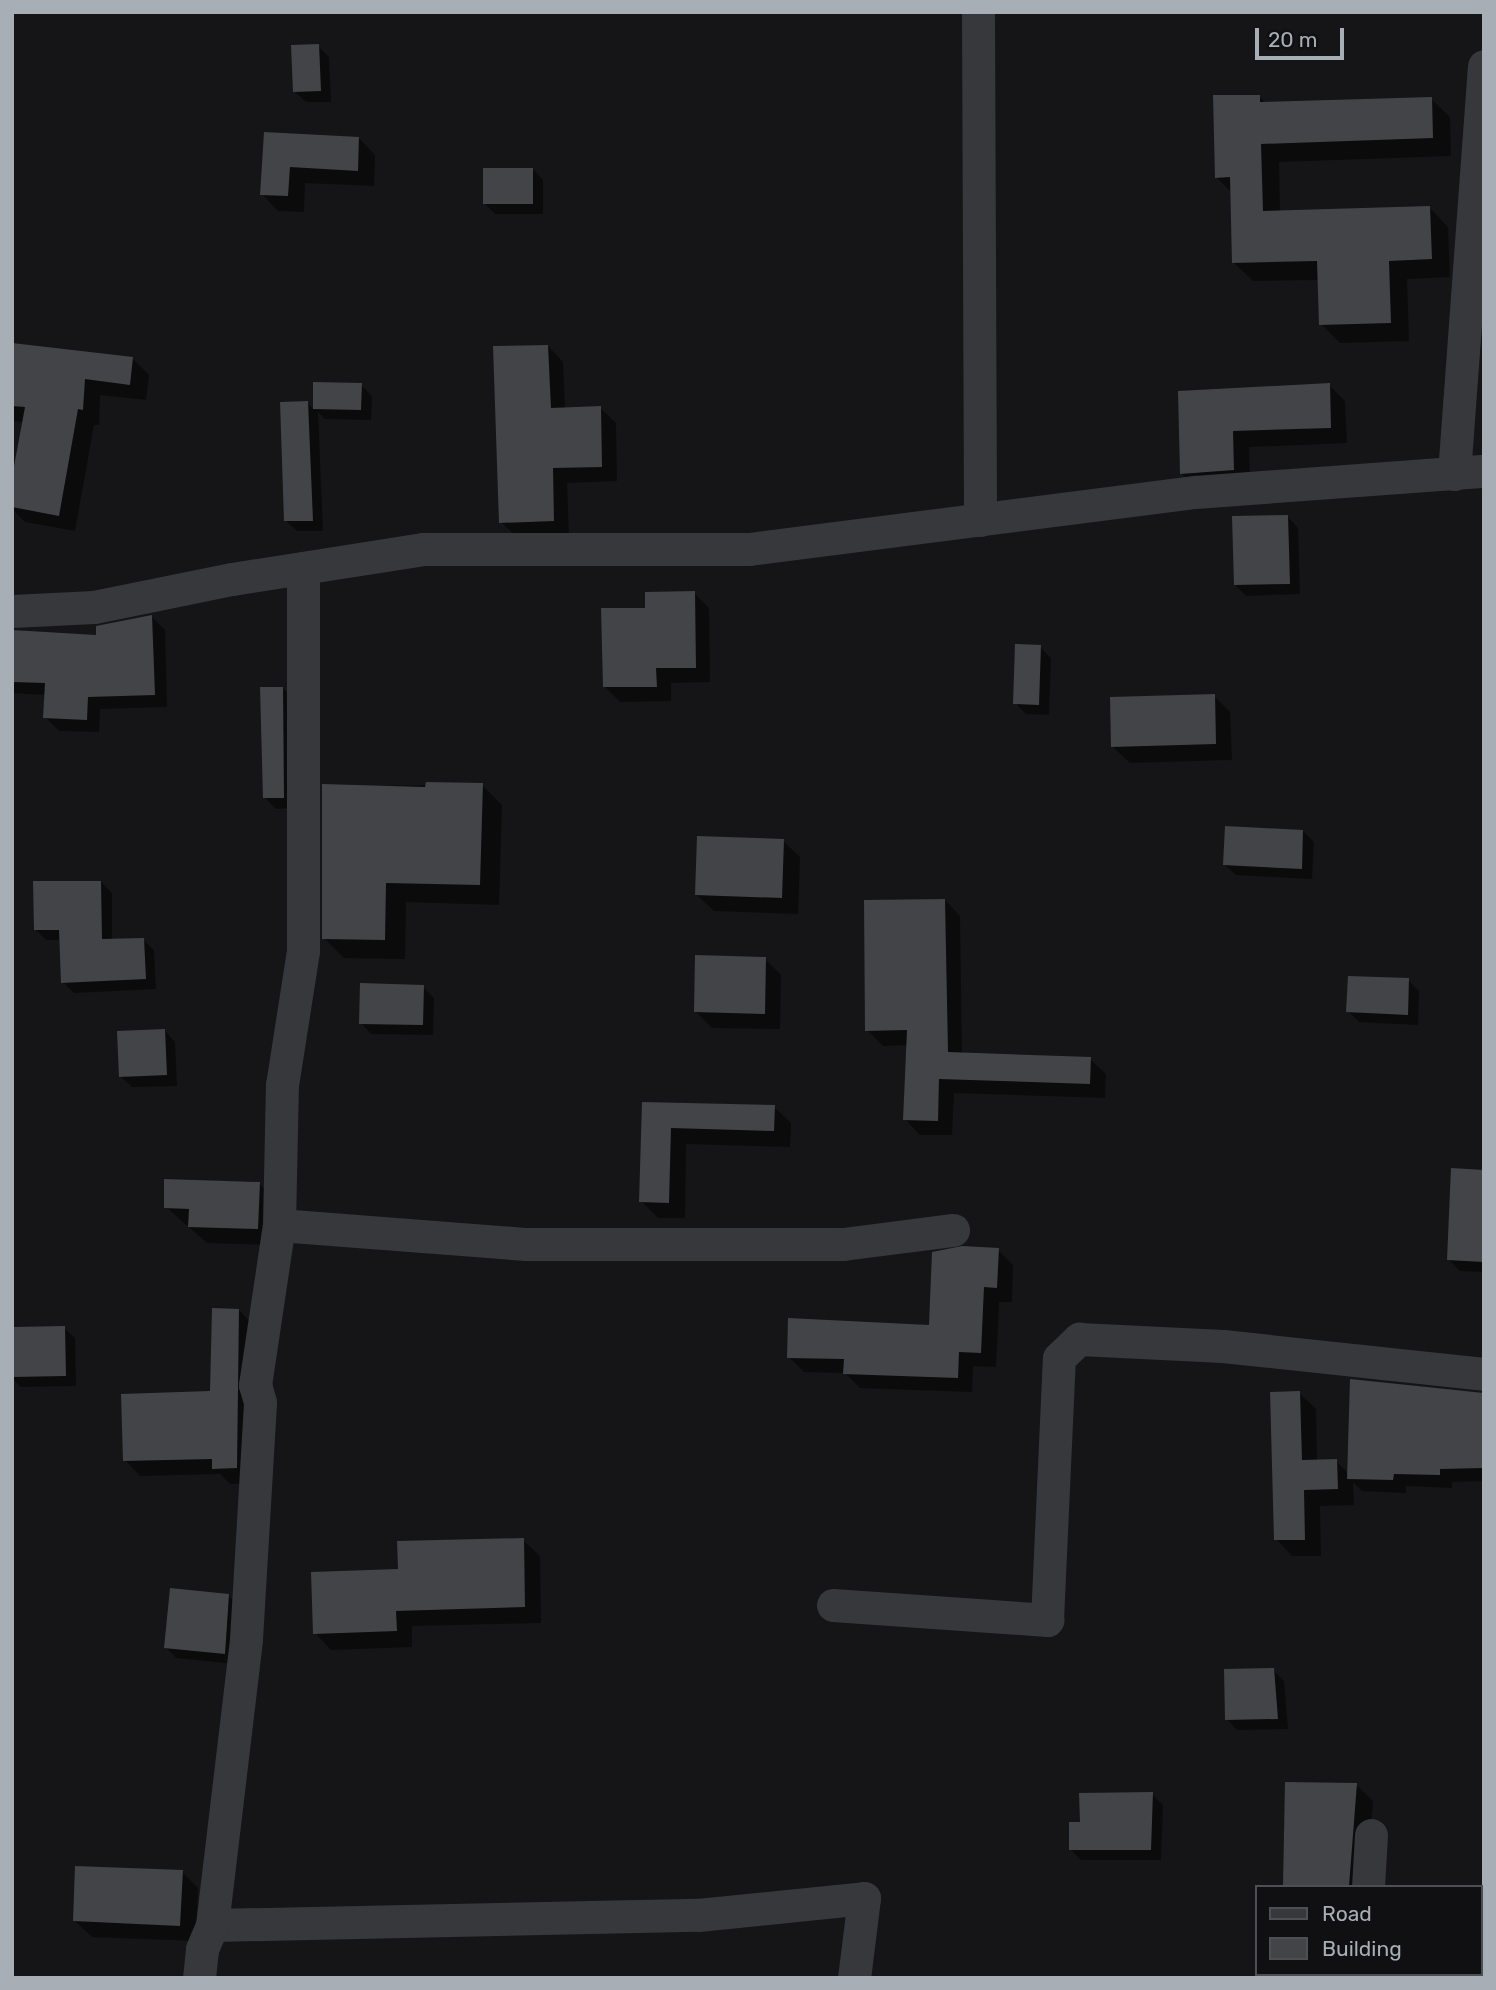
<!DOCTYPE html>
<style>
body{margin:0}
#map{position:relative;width:1496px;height:1990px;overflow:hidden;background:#151517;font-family:Rubik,sans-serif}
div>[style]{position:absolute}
.shadow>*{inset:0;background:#0007}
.building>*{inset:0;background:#424447}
.minor>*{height:33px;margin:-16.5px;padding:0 16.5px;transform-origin:16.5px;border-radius:16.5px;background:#36383c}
span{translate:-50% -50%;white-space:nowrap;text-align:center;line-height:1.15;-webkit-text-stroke:5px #101012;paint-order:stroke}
.frame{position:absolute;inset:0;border:14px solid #a8aeb6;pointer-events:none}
.legend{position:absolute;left:1255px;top:1885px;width:228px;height:91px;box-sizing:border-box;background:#101012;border:2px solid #4d4f54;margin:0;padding:9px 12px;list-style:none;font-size:21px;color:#a8aeb6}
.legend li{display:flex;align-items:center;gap:14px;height:35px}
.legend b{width:35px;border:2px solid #4d4f54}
.scale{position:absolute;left:1255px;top:28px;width:89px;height:32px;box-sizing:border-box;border:4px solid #a8aeb6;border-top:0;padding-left:9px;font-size:21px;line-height:24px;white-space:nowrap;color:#a8aeb6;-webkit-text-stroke:5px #101012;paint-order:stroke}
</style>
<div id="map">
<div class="shadow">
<i style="clip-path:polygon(318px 46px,329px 57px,331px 102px,306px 102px,295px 92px)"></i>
<i style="clip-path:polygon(1259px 96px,1266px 104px,1431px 99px,1450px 117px,1451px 156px,1279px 162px,1280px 212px,1430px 208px,1448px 227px,1450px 277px,1407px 279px,1409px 341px,1340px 343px,1321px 324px,1320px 280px,1253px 281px,1234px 263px,1232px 193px,1216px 177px)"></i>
<i style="clip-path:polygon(265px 133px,359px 138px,375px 155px,374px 186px,305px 183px,304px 212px,278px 211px,262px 194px)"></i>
<i style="clip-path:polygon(533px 169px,543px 180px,543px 214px,495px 214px,484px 203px)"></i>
<i style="clip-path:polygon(12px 346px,133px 359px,149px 375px,146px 400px,100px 395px,99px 425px,94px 425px,75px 531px,25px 522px,12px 509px,24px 422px,12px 421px)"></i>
<i style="clip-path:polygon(548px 346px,563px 362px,565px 409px,600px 408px,616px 423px,617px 481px,567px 483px,569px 536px,517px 537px,501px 522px)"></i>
<i style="clip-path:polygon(314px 384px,361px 385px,372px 396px,371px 420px,325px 419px,318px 412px,323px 531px,297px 531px,286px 521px,308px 403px,314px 410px)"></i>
<i style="clip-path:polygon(1329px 385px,1345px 401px,1347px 443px,1249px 447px,1250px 486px,1198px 490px,1181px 473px,1180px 392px)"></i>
<i style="clip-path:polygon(1288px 517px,1298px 528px,1300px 594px,1246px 596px,1235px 585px)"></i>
<i style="clip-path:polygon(694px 593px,709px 608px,710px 682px,671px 683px,671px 701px,620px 702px,605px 687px,647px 610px)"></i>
<i style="clip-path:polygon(152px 617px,165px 630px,167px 707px,100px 709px,99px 732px,59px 731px,45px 717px,46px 695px,12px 693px,12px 632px,98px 637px)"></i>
<i style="clip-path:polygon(1040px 647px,1051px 658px,1049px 715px,1026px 714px,1015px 703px)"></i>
<i style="clip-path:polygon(283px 688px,293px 699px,294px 808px,276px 809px,265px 798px)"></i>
<i style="clip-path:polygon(1214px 696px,1230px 712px,1232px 760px,1130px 763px,1113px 747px)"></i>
<i style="clip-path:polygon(482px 785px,502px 805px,499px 905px,406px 902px,405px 959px,344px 958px,324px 938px,324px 786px)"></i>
<i style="clip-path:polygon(1303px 831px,1314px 842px,1312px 879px,1236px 875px,1225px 865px)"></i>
<i style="clip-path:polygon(783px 841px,800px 857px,798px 914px,714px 911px,697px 895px)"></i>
<i style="clip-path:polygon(101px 882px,112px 893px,112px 941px,143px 940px,154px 950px,156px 989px,74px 993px,63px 982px,61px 940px,46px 940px,35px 929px)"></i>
<i style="clip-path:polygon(945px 900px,960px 916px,962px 1054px,1090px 1059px,1106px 1074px,1105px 1098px,954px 1093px,952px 1135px,920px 1135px,905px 1119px,908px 1045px,883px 1046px,867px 1030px)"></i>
<i style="clip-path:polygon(765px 959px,781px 975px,780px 1029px,712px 1028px,696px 1012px)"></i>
<i style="clip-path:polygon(1408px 980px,1419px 991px,1418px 1025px,1359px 1022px,1348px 1011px)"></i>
<i style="clip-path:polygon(423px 987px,434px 998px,433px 1035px,371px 1034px,361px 1023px)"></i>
<i style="clip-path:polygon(165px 1031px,175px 1042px,177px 1086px,132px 1087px,121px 1077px)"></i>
<i style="clip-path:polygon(644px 1103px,774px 1107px,791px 1123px,790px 1147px,686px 1144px,685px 1218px,658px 1218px,641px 1201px)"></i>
<i style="clip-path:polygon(1484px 1172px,1484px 1272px,1460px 1271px,1449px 1260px)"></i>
<i style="clip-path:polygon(259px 1183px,275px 1200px,274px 1245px,207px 1243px,166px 1207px)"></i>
<i style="clip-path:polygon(998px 1250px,1013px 1265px,1012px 1302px,999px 1302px,996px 1367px,973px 1366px,972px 1392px,860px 1388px,845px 1373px,804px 1372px,789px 1357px,931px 1326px)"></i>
<i style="clip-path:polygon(239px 1310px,254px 1326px,252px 1483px,230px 1484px,220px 1474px,140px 1476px,125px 1460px,212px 1393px)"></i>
<i style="clip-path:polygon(64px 1328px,75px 1338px,76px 1386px,21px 1387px,12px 1378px,12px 1329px)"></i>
<i style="clip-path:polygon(1352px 1381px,1484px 1393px,1484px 1481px,1452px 1482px,1452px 1488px,1406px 1486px,1406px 1493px,1362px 1491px,1353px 1482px,1354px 1505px,1320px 1506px,1321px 1556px,1292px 1556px,1276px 1539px,1299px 1393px,1316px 1409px,1317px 1461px,1336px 1461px,1349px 1474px)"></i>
<i style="clip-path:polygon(523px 1540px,540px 1556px,541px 1623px,412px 1626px,412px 1647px,331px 1650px,315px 1633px,400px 1571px)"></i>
<i style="clip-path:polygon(229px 1596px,239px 1607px,235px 1664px,176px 1658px,166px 1647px)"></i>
<i style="clip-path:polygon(1273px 1670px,1284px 1681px,1288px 1729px,1237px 1730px,1227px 1719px)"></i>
<i style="clip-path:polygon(1356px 1785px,1373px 1801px,1366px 1887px,1288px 1887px,1285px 1884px)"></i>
<i style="clip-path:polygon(1152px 1794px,1163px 1805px,1161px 1860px,1081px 1860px,1070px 1849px,1082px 1824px)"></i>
<i style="clip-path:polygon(182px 1872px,198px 1888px,196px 1941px,92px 1937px,75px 1921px)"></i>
</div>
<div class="building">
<i style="clip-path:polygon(319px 44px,321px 91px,293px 92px,291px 45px)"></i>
<i style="clip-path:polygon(1213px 95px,1260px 95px,1260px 102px,1432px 97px,1433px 138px,1261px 144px,1263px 211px,1430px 206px,1432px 259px,1389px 261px,1391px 323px,1319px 325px,1317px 261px,1232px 263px,1230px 177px,1215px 178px)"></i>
<i style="clip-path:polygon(264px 132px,359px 137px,358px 171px,290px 167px,288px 196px,260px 195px)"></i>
<i style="clip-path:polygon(483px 168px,533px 168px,533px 204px,483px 204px)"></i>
<i style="clip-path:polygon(12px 343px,133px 357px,130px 385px,85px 379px,83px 410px,78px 409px,59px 516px,12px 507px,12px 477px,25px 407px,12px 406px)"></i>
<i style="clip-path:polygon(548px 345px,551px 408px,601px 406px,602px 467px,553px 468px,554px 521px,499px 523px,493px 346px)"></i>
<i style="clip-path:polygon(313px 382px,362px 383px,361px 410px,313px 409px)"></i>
<i style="clip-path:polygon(1330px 383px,1331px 428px,1233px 431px,1234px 470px,1180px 474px,1178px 391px)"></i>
<i style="clip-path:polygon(308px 401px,313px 521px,284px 521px,280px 402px)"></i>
<i style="clip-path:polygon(1288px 515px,1290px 584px,1234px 585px,1232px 516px)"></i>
<i style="clip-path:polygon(695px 591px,696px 668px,656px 668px,657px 687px,603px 687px,601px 608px,645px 608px,645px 592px)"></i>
<i style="clip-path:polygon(152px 615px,155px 695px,88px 697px,87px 720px,43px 718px,45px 683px,12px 682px,12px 630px,96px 635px,96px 626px)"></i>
<i style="clip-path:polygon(1015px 644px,1041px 645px,1039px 705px,1013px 704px)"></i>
<i style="clip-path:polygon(260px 687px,283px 687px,284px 798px,263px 798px)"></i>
<i style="clip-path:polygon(1215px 694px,1216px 744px,1111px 747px,1110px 697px)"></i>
<i style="clip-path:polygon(426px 782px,483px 783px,480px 885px,386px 883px,385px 940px,322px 939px,322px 784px,425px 787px)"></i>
<i style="clip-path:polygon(1225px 826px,1303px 830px,1302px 869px,1223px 865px)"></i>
<i style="clip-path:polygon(697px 836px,784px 839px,782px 898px,695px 895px)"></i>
<i style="clip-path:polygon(33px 881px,101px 881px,102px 939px,144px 938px,146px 979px,61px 983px,59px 930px,34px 930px)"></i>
<i style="clip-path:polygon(945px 899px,948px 1052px,1091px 1057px,1090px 1084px,939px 1079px,938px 1121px,903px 1120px,907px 1030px,865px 1031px,864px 900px)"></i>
<i style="clip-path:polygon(695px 955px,766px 957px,765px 1014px,694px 1012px)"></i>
<i style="clip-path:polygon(1348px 976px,1409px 978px,1408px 1015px,1346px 1012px)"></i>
<i style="clip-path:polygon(360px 983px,424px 985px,423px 1025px,359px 1024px)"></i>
<i style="clip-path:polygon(165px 1029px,167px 1075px,119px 1077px,117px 1031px)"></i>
<i style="clip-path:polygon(642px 1102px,775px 1105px,774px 1131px,671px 1128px,669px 1203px,639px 1202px)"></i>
<i style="clip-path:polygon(1451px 1168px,1484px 1170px,1484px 1262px,1447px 1260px)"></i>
<i style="clip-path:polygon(164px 1179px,260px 1182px,258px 1229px,188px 1227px,189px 1209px,164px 1208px)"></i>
<i style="clip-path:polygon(962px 1246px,999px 1248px,997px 1288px,984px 1287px,981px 1353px,959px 1352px,958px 1378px,843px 1374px,844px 1359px,787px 1358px,788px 1318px,929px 1325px,932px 1252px)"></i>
<i style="clip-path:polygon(212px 1308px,239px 1309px,237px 1468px,212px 1469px,212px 1459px,123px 1461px,121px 1394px,210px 1391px)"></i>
<i style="clip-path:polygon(65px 1326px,66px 1376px,12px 1377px,12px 1327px)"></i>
<i style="clip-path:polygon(1350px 1379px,1484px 1393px,1484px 1468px,1440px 1469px,1440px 1475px,1394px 1474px,1393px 1480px,1347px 1479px)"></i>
<i style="clip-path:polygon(1300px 1391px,1302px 1460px,1337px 1459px,1338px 1489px,1304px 1490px,1305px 1540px,1274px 1540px,1270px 1392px)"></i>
<i style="clip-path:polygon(524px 1538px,525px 1607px,396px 1611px,397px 1631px,313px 1634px,311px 1572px,398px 1569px,397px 1541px)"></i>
<i style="clip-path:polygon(170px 1588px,229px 1594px,225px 1654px,164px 1648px)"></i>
<i style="clip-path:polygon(1274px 1668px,1278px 1719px,1225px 1720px,1224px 1669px)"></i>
<i style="clip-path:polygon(1285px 1782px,1357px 1783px,1349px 1886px,1283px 1885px)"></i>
<i style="clip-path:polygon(1153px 1792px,1151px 1850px,1069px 1850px,1069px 1822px,1080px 1822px,1079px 1793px)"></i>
<i style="clip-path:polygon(75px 1866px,183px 1870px,180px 1926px,73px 1921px)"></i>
</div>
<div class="minor">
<i style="left:978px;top:12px;width:508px;rotate:89.77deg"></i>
<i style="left:1454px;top:474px;width:409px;rotate:-85.8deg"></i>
<i style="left:12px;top:611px;width:82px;rotate:-2.8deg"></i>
<i style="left:94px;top:607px;width:141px;rotate:-11.5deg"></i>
<i style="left:232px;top:579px;width:193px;rotate:-8.9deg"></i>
<i style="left:423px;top:549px;width:326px"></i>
<i style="left:749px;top:549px;width:450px;rotate:-7.3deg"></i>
<i style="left:1195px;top:492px;width:290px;rotate:-4.2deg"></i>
<i style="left:279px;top:1225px;width:249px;rotate:4.4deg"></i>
<i style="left:527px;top:1244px;width:316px"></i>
<i style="left:843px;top:1244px;width:111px;rotate:-7.3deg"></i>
<i style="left:833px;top:1605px;width:215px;rotate:4deg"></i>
<i style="left:1047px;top:1620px;width:262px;rotate:-87.4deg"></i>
<i style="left:1059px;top:1358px;width:28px;rotate:-44deg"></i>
<i style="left:1079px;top:1339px;width:144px;rotate:2.8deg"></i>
<i style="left:1223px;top:1346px;width:262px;rotate:6.1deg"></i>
<i style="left:1368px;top:1887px;width:52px;rotate:-86.7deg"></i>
<i style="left:212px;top:1925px;width:486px;rotate:-1.2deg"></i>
<i style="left:698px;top:1915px;width:167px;rotate:-5.8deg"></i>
<i style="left:864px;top:1898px;width:81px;rotate:97.1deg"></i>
<i style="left:199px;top:1978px;width:29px;rotate:-84deg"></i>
<i style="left:202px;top:1949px;width:26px;rotate:-67deg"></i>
<i style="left:212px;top:1925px;width:288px;rotate:-83.2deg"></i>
<i style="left:246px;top:1639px;width:237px;rotate:-86.6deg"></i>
<i style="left:260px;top:1402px;width:18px;rotate:-106deg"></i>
<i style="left:255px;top:1385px;width:162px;rotate:-81.5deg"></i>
<i style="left:279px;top:1225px;width:140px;rotate:-88.8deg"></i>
<i style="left:282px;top:1085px;width:136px;rotate:-81.1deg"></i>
<i style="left:303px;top:951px;width:383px;rotate:-90deg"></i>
<i style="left:1362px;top:1978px;width:4px;rotate:-90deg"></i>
</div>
<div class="frame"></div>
<ul class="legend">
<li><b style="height:9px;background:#36383c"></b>Road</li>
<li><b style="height:19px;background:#424447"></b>Building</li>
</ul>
<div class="scale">20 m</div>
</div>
